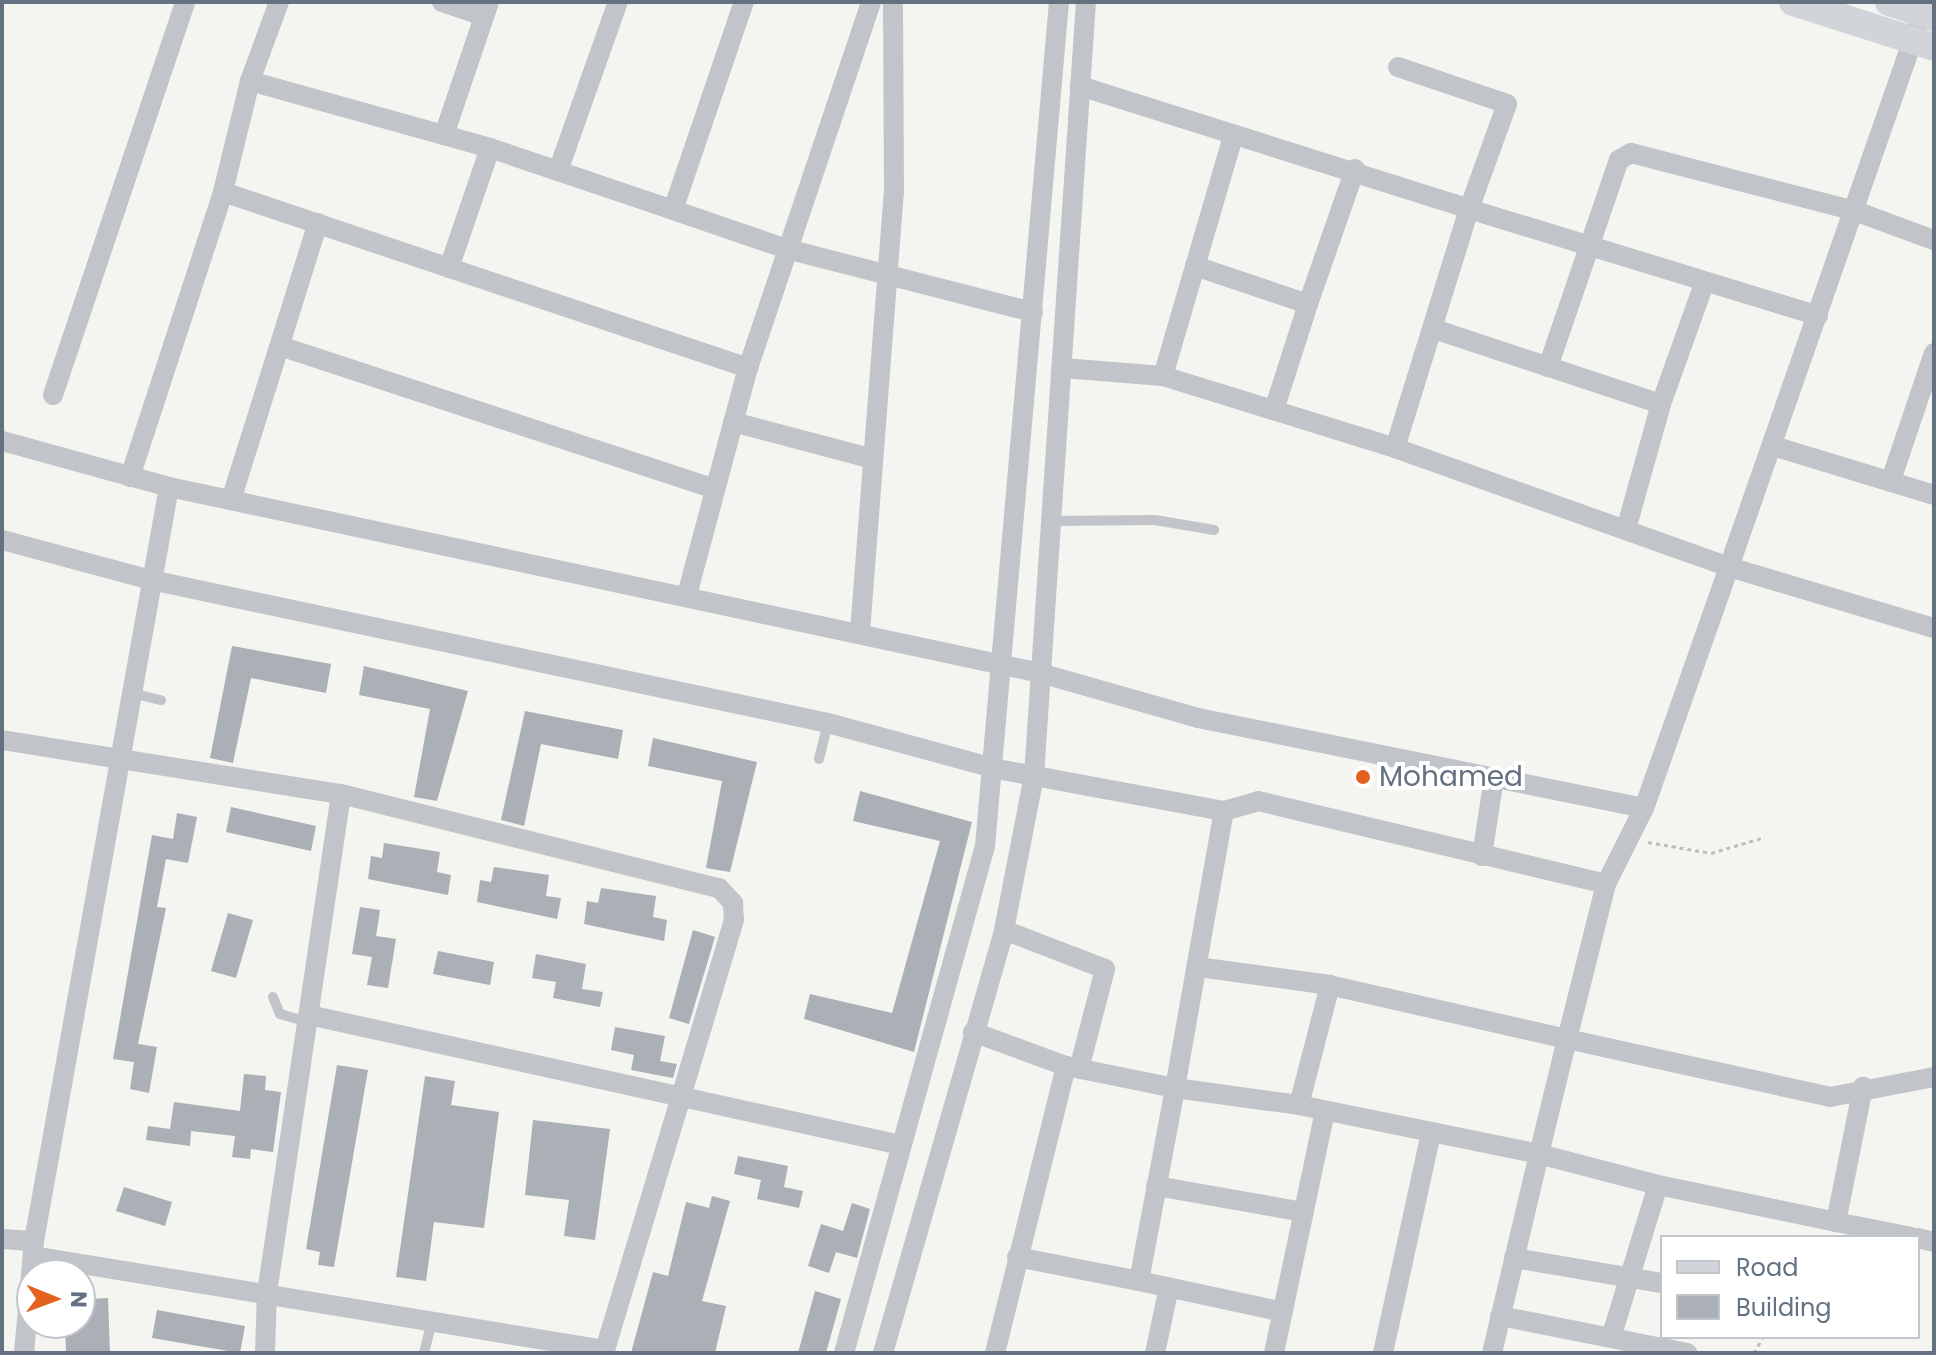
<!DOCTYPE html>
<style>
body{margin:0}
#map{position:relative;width:1936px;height:1355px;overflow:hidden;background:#f4f4f0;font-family:Poppins,sans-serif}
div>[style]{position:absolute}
.building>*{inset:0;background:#aab0b6}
.path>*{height:3px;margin-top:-1.5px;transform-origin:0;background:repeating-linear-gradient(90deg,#bbbdbf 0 4px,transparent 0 8px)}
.lane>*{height:10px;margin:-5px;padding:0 5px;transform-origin:5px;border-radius:5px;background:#c1c4c8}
.street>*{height:20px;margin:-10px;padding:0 10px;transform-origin:10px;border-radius:10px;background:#c1c4c8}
.secondary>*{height:28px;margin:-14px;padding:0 14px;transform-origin:14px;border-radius:14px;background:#d1d5da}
.dots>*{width:22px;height:22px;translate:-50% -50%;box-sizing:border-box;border:4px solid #fff;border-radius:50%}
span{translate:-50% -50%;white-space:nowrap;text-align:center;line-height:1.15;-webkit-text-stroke:8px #fff;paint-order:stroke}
.poi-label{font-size:28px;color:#637181}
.left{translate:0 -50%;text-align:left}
.frame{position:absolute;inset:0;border:4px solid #637181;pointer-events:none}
.legend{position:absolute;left:1660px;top:1235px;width:260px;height:104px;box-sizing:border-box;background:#fff;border:2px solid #c1c6cd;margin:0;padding:10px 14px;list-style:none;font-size:24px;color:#637181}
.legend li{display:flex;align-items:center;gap:16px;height:40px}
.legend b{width:40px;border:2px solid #c1c6cd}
.north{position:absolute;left:16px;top:1259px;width:80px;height:80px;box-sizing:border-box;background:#fff;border:2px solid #c1c6cd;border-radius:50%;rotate:91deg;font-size:22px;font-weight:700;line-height:32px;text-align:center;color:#637181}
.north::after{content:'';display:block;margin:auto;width:28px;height:36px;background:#e46120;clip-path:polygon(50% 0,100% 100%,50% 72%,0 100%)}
</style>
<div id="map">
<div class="building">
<i style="clip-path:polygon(232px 646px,331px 664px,326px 693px,251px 678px,233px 763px,210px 758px)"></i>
<i style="clip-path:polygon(364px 666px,468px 691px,437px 801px,414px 797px,430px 709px,359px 695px)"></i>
<i style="clip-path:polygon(525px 711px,623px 730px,618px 759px,541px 744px,524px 826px,501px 820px)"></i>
<i style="clip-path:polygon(653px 738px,757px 762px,730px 872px,706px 868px,722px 781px,648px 766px)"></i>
<i style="clip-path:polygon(860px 791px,972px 822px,914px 1052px,804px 1019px,810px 994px,892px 1013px,940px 841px,853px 821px)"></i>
<i style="clip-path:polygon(231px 807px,316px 826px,311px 851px,226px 832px)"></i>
<i style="clip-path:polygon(177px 813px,197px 817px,188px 863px,166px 859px,157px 907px,166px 908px,138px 1044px,157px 1047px,149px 1093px,130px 1089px,134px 1062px,113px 1059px,152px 835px,173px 839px)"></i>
<i style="clip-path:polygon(384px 843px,440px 852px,437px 872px,451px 875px,448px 895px,368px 879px,371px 856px,382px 858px)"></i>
<i style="clip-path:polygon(494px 867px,549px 875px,546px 896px,561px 898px,557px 919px,477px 902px,480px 880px,491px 882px)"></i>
<i style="clip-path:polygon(601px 888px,656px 896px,653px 917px,667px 920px,664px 941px,584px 924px,587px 901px,598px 903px)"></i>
<i style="clip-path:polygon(360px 907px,380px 910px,376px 936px,396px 939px,388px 988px,367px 985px,372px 957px,352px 954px)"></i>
<i style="clip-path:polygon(228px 913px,253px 920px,236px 978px,211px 971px)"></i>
<i style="clip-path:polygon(693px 930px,715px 937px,689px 1024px,669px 1018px)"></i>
<i style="clip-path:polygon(438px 951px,494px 962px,490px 985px,433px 974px)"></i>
<i style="clip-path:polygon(536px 954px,586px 964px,582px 989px,603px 992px,600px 1007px,553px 998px,556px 982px,532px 978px)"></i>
<i style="clip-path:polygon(615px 1027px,665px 1036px,660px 1061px,677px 1064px,673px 1078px,631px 1070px,634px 1055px,611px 1050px)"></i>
<i style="clip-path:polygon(337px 1065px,368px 1070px,334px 1267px,318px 1265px,320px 1252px,306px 1249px)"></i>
<i style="clip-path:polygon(244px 1074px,266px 1076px,265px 1090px,281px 1092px,273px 1152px,251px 1149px,250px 1159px,232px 1157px,235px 1136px,191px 1131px,190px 1146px,146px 1140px,148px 1126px,170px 1129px,174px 1102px,240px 1111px)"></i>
<i style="clip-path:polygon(425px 1076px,455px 1081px,451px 1105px,499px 1112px,484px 1228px,434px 1222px,426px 1281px,396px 1277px)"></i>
<i style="clip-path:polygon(533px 1120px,610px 1129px,595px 1240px,564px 1236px,569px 1200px,525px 1195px)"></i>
<i style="clip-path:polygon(738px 1156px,788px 1166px,784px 1187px,803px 1191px,799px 1208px,757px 1199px,761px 1180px,734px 1174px)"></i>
<i style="clip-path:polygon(124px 1187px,172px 1202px,165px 1226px,116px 1211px)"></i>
<i style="clip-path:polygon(712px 1196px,730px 1201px,702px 1301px,726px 1306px,715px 1353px,631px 1353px,653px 1272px,668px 1276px,686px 1202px,709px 1208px)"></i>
<i style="clip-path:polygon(852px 1203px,870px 1209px,857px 1258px,836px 1252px,829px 1273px,808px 1266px,821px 1224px,843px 1231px)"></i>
<i style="clip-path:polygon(815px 1291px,841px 1299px,826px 1353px,798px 1353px)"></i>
<i style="clip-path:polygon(108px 1298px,110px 1353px,66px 1353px,65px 1323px,80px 1323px,88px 1299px)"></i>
<i style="clip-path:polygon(157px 1310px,245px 1326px,240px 1353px,152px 1338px)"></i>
</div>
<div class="path">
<i style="left:1648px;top:842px;width:64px;rotate:9.9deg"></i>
<i style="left:1711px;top:853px;width:56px;rotate:-16.5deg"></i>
<i style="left:1754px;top:1353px;width:18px;rotate:-61deg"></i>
</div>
<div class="lane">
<i style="left:1049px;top:521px;width:106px;rotate:-0.5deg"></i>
<i style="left:1155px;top:520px;width:60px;rotate:9.6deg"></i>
<i style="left:132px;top:693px;width:30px;rotate:14deg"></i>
<i style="left:819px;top:759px;width:37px;rotate:-76deg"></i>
<i style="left:273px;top:997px;width:18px;rotate:68deg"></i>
<i style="left:280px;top:1014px;width:29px;rotate:16deg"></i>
<i style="left:424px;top:1353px;width:33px;rotate:-76deg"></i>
</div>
<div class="street">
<i style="left:279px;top:2px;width:84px;rotate:110.2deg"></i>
<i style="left:250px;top:81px;width:114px;rotate:103.7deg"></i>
<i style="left:223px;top:192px;width:554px;rotate:18.53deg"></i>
<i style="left:748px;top:368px;width:386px;rotate:-71.4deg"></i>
<i style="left:442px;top:2px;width:44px;rotate:18.4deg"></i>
<i style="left:1917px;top:28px;width:571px;rotate:109.23deg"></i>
<i style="left:1729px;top:567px;width:214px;rotate:16.6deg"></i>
<i style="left:1398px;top:67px;width:115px;rotate:18.7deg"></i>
<i style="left:1507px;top:104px;width:112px;rotate:109.9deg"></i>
<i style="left:1469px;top:209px;width:365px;rotate:17deg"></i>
<i style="left:250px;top:81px;width:249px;rotate:15.6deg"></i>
<i style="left:490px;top:148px;width:193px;rotate:18.7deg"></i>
<i style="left:673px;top:210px;width:220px;rotate:-71.2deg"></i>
<i style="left:1080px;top:86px;width:408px;rotate:17.5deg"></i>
<i style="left:1469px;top:209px;width:250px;rotate:107.2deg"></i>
<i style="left:1395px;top:448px;width:355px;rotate:19.6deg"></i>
<i style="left:1729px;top:567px;width:256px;rotate:109.4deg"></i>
<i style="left:1644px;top:808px;width:85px;rotate:116.6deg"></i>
<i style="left:1606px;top:884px;width:160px;rotate:104.1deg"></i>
<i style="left:1567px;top:1039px;width:243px;rotate:-167.2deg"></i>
<i style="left:1330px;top:985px;width:132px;rotate:-172.2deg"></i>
<i style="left:444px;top:135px;width:140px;rotate:-71.3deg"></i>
<i style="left:558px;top:171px;width:179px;rotate:-70.5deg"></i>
<i style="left:673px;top:210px;width:120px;rotate:18.9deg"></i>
<i style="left:787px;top:249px;width:254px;rotate:14.4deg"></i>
<i style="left:1195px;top:266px;width:119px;rotate:18.6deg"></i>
<i style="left:1308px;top:304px;width:108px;rotate:107.8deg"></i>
<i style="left:449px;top:268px;width:127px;rotate:-71.1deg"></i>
<i style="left:1308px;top:304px;width:143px;rotate:-70.8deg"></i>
<i style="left:1434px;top:329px;width:239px;rotate:18.3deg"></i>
<i style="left:1661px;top:404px;width:127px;rotate:105.6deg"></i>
<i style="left:280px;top:346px;width:458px;rotate:18.2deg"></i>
<i style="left:1548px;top:367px;width:219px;rotate:-71.1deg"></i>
<i style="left:1619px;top:160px;width:14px;rotate:-30deg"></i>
<i style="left:1631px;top:153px;width:231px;rotate:14.5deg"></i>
<i style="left:1855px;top:211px;width:84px;rotate:20.2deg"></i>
<i style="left:1063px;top:368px;width:100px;rotate:4.6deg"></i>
<i style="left:1163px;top:376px;width:243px;rotate:17.2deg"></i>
<i style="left:1163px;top:376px;width:250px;rotate:-73.7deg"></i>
<i style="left:53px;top:395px;width:415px;rotate:-71.4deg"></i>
<i style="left:1661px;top:404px;width:127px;rotate:-70.3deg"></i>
<i style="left:733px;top:422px;width:145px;rotate:14.8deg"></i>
<i style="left:2px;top:441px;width:173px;rotate:15.4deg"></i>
<i style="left:169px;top:487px;width:891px;rotate:12.05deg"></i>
<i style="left:1040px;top:673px;width:164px;rotate:15.9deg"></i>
<i style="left:1198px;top:718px;width:455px;rotate:11.4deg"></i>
<i style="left:1773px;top:446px;width:168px;rotate:16.9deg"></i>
<i style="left:130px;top:477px;width:300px;rotate:-71.9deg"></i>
<i style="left:1891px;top:480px;width:134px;rotate:-71.3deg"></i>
<i style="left:232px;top:497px;width:287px;rotate:-72.6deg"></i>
<i style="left:2px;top:540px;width:154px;rotate:15deg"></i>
<i style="left:151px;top:580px;width:692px;rotate:11.93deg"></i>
<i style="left:828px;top:723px;width:175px;rotate:15.2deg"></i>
<i style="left:997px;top:769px;width:231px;rotate:10.5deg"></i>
<i style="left:1224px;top:811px;width:35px;rotate:-16deg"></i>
<i style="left:1258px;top:801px;width:358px;rotate:13.4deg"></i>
<i style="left:687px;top:595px;width:235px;rotate:-75deg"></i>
<i style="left:860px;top:632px;width:440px;rotate:-85.6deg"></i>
<i style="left:894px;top:193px;width:191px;rotate:-90.3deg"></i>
<i style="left:2px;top:740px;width:343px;rotate:9.1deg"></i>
<i style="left:341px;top:794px;width:390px;rotate:14deg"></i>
<i style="left:719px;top:888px;width:21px;rotate:47deg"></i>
<i style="left:733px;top:903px;width:17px;rotate:87deg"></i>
<i style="left:734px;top:920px;width:452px;rotate:106.7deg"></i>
<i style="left:1482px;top:856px;width:79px;rotate:-81.3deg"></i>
<i style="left:1004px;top:930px;width:108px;rotate:21.1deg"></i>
<i style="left:1105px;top:969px;width:103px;rotate:104.6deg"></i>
<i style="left:309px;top:1015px;width:606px;rotate:12.39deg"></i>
<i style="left:973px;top:1032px;width:99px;rotate:20.1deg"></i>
<i style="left:1299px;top:1105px;width:245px;rotate:11.5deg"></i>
<i style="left:1539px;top:1154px;width:118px;rotate:-76.3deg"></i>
<i style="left:1567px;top:1039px;width:269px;rotate:12.4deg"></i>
<i style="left:1830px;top:1097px;width:106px;rotate:-10.9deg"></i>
<i style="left:1658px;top:1185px;width:182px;rotate:11.7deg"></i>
<i style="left:1836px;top:1222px;width:138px;rotate:-78.7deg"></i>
<i style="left:1156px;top:1186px;width:150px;rotate:10deg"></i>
<i style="left:1836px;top:1222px;width:76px;rotate:11.3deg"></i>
<i style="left:1918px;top:1238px;width:16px;rotate:14deg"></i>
<i style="left:2px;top:1239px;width:32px;rotate:4deg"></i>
<i style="left:33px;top:1256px;width:580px;rotate:9.33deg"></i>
<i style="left:1017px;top:1257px;width:124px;rotate:11.1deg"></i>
<i style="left:1139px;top:1281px;width:196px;rotate:-79.4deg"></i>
<i style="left:1175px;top:1088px;width:125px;rotate:7.8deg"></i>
<i style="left:1299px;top:1105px;width:124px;rotate:-75.5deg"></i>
<i style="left:1514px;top:1258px;width:150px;rotate:9.6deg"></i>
<i style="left:1139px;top:1281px;width:147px;rotate:12.1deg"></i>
<i style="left:1500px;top:1316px;width:191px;rotate:11.2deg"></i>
<i style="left:24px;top:1353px;width:112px;rotate:-84.9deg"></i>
<i style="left:34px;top:1241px;width:766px;rotate:-79.85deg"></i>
<i style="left:265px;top:1353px;width:60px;rotate:-88.1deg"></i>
<i style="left:267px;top:1293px;width:504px;rotate:-81.56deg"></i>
<i style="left:844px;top:1353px;width:526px;rotate:-74.46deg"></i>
<i style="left:985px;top:846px;width:847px;rotate:-84.99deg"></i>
<i style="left:883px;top:1353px;width:440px;rotate:-74deg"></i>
<i style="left:1004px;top:930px;width:157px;rotate:-79deg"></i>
<i style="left:1034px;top:776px;width:776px;rotate:-86.16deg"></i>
<i style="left:995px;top:1353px;width:296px;rotate:-76.1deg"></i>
<i style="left:1066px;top:1066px;width:111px;rotate:11.4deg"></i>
<i style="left:1175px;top:1088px;width:281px;rotate:-80deg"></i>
<i style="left:1155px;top:1353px;width:67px;rotate:-78deg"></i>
<i style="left:1274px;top:1353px;width:246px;rotate:-78.1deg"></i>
<i style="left:1383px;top:1353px;width:226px;rotate:-77.7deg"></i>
<i style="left:1492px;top:1353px;width:204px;rotate:-76.7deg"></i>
<i style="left:1539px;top:1154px;width:123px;rotate:14.6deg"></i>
<i style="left:1658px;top:1185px;width:160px;rotate:107.1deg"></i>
</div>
<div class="secondary">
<i style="left:1793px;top:2px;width:148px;rotate:17.7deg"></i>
<i style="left:1889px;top:2px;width:47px;rotate:18.4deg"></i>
</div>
<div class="dots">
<i style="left:1363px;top:777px;background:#e46120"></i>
</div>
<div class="poi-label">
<span class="left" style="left:1379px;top:777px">Mohamed</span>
</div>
<div class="frame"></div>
<ul class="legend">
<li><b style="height:10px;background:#d1d5da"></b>Road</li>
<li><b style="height:22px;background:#aab0b6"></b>Building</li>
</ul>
<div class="north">N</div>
</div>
